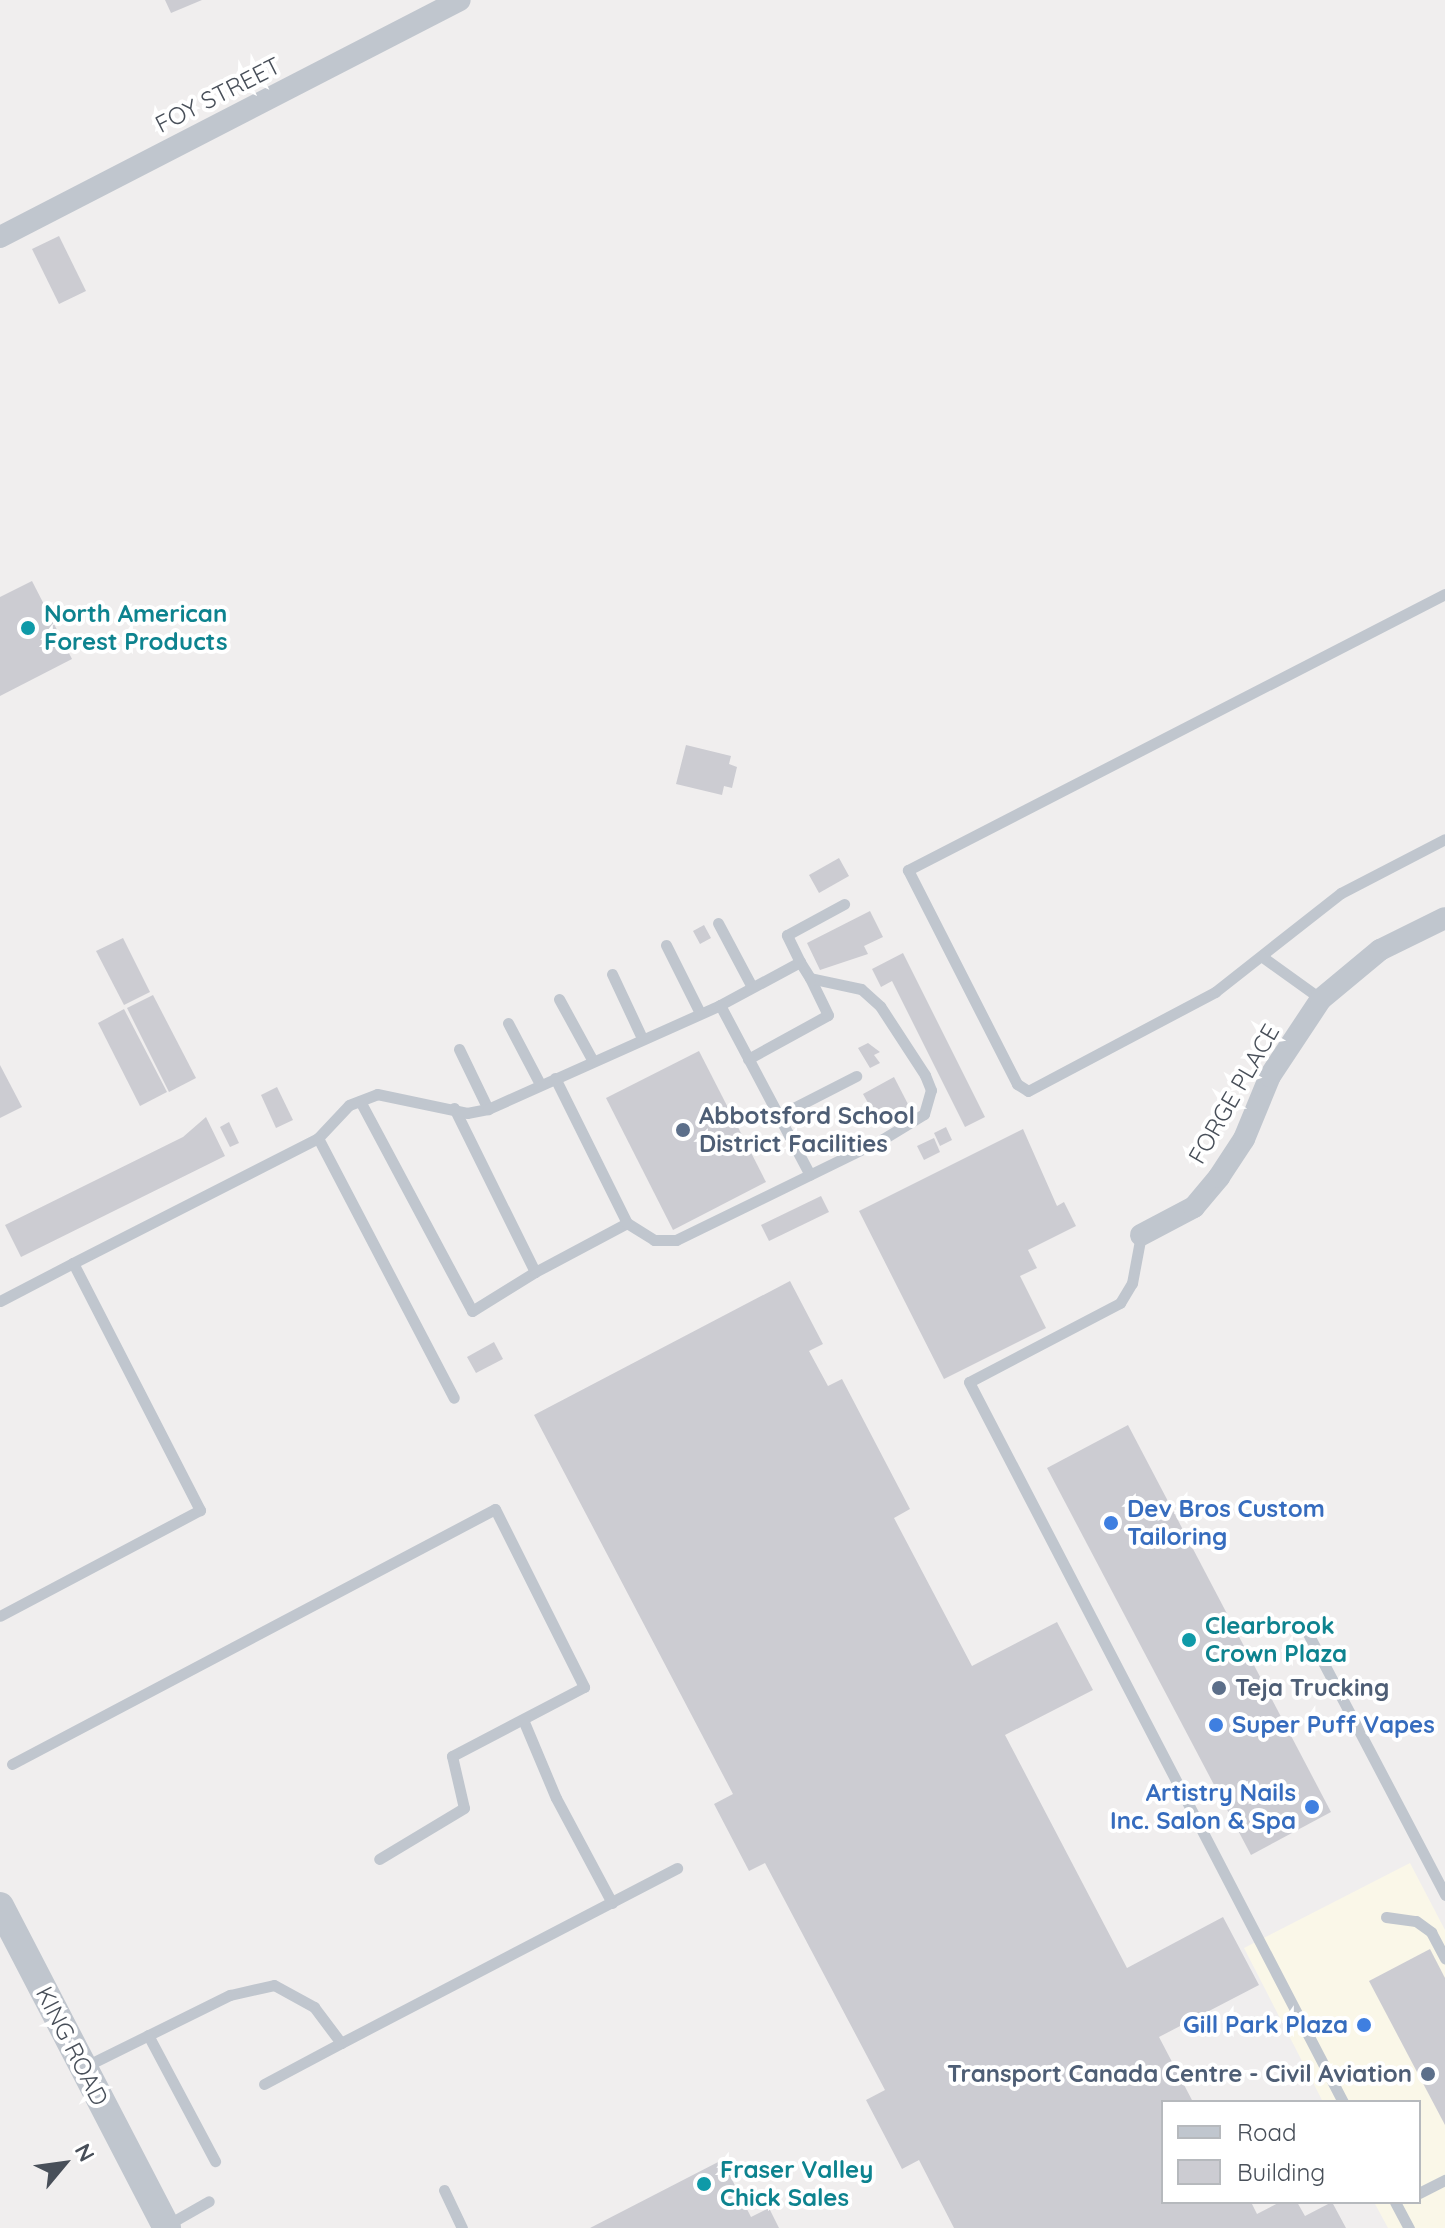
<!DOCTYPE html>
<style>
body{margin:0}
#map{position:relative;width:1445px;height:2228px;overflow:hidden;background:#f0eeee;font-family:Quicksand,sans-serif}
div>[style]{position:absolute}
.commercial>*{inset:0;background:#faf7e8}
.building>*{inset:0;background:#ccccd2}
.service>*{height:11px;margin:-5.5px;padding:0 5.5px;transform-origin:5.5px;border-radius:5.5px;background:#c0c6ce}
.minor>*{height:22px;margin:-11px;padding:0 11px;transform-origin:11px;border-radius:11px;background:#c0c6ce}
.tertiary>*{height:28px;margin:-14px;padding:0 14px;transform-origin:14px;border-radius:14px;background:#c0c6ce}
.dots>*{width:22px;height:22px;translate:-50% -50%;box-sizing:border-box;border:4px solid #fff;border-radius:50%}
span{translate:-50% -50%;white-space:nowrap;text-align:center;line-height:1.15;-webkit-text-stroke:8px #fff;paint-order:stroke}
.street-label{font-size:24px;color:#484f59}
.culture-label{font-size:24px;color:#0d838f;font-weight:700}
.left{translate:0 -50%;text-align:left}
.service-label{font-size:24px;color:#4e5e75;font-weight:700}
.right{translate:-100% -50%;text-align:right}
.shop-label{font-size:24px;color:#366cbe;font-weight:700}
.legend{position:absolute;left:1161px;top:2100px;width:260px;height:104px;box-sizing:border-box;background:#fff;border:2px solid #b6b9bd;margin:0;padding:10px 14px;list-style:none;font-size:24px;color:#484f59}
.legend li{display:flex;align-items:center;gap:16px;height:40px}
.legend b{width:40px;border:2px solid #b6b9bd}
.north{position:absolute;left:24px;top:2124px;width:80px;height:80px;-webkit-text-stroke:6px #fff;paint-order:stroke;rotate:61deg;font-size:22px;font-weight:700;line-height:32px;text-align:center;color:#484f59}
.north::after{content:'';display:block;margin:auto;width:28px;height:36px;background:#484f59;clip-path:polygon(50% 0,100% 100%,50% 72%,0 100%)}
</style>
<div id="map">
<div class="commercial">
<i style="clip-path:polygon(1410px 1863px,1445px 1930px,1445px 2228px,1388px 2228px,1374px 2202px,1419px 2202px,1419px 2102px,1323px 2102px,1244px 1948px)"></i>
</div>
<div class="building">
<i style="clip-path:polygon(165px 0,202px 0,171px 13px)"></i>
<i style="clip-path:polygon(59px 236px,86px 291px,59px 304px,32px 249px)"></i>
<i style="clip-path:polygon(32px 581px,72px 659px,0 696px,0 597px)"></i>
<i style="clip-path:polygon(686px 745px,731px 756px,729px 764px,737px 767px,732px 788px,724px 786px,722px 795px,676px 784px)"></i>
<i style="clip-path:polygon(839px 858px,849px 876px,819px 893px,809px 875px)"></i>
<i style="clip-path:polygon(870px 911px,883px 937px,864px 946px,868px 954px,820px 970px,807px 943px)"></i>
<i style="clip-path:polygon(704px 925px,711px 938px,700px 944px,693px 931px)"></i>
<i style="clip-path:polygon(123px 938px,150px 992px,124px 1005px,96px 951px)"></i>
<i style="clip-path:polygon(903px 953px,985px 1117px,965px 1127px,892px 981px,881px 987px,872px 969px)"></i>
<i style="clip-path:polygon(153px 995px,196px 1078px,169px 1092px,127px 1008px)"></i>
<i style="clip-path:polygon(124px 1009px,167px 1092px,140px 1106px,98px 1023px)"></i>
<i style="clip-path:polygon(868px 1043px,880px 1052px,874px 1055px,880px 1063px,870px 1068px,858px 1048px)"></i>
<i style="clip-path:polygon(699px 1051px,766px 1182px,673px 1230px,606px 1098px)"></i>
<i style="clip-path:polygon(0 1065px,22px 1107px,0 1118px)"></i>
<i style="clip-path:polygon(894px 1077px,910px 1108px,880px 1124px,863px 1094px)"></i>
<i style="clip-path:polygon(277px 1087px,293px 1120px,276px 1128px,261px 1095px)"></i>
<i style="clip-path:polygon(206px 1117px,225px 1156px,21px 1257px,5px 1225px,183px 1137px)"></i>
<i style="clip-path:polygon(229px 1122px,239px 1143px,230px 1147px,220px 1127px)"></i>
<i style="clip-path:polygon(946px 1127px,952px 1140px,940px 1146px,934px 1133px)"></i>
<i style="clip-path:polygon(1023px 1129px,1057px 1206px,1064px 1202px,1076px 1226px,1028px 1250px,1037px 1268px,1020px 1276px,1046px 1328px,944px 1379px,859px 1211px)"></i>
<i style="clip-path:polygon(934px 1138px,940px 1152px,924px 1160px,917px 1146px)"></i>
<i style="clip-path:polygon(821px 1196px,829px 1212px,769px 1241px,761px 1225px)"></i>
<i style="clip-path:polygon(790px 1281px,823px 1344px,809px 1351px,828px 1386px,842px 1379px,910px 1509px,894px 1518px,972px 1666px,1057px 1622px,1093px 1690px,1005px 1735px,1127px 1968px,1223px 1917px,1259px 1985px,1159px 2037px,1193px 2102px,1163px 2102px,1163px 2202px,1251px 2202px,1257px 2214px,1280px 2202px,1297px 2202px,1305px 2216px,1332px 2202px,1346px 2228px,954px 2228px,919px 2160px,902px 2169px,866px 2100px,885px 2090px,765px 1863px,749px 1871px,714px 1804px,733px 1794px,534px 1415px)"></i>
<i style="clip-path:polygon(494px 1342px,503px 1359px,476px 1373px,467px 1357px)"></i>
<i style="clip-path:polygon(1128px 1425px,1331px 1812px,1251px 1855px,1047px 1468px)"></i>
<i style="clip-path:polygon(1430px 1949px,1445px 1978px,1445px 2125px,1369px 1981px)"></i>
<i style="clip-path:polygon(722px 2160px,751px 2217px,769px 2208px,779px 2228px,590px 2228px)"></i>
</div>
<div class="service">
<i style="left:1445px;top:594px;width:604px;rotate:152.8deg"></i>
<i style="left:908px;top:870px;width:240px;rotate:63deg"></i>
<i style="left:1017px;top:1084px;width:13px;rotate:32deg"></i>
<i style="left:1028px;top:1091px;width:212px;rotate:-27.9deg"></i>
<i style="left:1215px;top:992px;width:160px;rotate:-38.2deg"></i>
<i style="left:1341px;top:893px;width:117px;rotate:-27.4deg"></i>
<i style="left:718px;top:923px;width:72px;rotate:62deg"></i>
<i style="left:666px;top:945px;width:76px;rotate:63.4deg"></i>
<i style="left:1264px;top:958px;width:70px;rotate:35.7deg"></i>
<i style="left:612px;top:974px;width:71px;rotate:64.9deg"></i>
<i style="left:559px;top:999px;width:71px;rotate:61.3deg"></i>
<i style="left:720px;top:1005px;width:192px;rotate:62.1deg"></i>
<i style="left:508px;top:1023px;width:69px;rotate:62.3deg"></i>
<i style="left:459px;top:1049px;width:67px;rotate:64.2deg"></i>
<i style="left:748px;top:1059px;width:91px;rotate:-28.8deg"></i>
<i style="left:828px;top:1015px;width:41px;rotate:-115.9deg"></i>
<i style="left:555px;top:1078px;width:162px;rotate:63.6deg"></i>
<i style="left:360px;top:1101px;width:238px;rotate:61.9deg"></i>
<i style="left:472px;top:1311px;width:74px;rotate:-31.8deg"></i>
<i style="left:454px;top:1108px;width:183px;rotate:63.7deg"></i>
<i style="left:535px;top:1272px;width:104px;rotate:-28deg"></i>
<i style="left:627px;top:1223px;width:32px;rotate:32deg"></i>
<i style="left:654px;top:1240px;width:22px"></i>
<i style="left:676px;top:1240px;width:230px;rotate:-26deg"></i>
<i style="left:883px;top:1139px;width:48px;rotate:-31.4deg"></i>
<i style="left:924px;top:1114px;width:25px;rotate:-74deg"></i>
<i style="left:931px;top:1090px;width:16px;rotate:-112deg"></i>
<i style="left:925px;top:1075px;width:82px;rotate:-123.1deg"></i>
<i style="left:880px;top:1006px;width:25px;rotate:-138deg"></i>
<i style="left:861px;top:989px;width:52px;rotate:-167.8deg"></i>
<i style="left:810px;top:978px;width:19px;rotate:-122deg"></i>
<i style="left:778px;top:1116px;width:88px;rotate:-27.1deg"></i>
<i style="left:318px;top:1138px;width:45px;rotate:-46.8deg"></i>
<i style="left:349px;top:1105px;width:30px;rotate:-21deg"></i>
<i style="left:377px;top:1094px;width:92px;rotate:11.9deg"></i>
<i style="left:467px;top:1113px;width:21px;rotate:-11deg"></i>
<i style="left:488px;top:1109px;width:254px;rotate:-24.1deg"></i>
<i style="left:720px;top:1005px;width:91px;rotate:-28.3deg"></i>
<i style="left:800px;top:962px;width:30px;rotate:-116deg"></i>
<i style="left:787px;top:935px;width:65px;rotate:-28.5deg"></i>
<i style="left:1141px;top:1235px;width:49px;rotate:100.6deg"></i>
<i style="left:1132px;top:1283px;width:23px;rotate:121deg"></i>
<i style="left:1120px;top:1303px;width:170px;rotate:152.4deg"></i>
<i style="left:969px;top:1382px;width:811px;rotate:62.55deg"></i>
<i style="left:73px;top:1263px;width:275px;rotate:-27deg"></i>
<i style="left:318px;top:1138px;width:293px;rotate:62.4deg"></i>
<i style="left:0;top:1301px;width:82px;rotate:-27.5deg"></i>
<i style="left:73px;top:1263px;width:278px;rotate:62.8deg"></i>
<i style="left:200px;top:1510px;width:226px;rotate:152.1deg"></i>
<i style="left:1303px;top:1624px;width:306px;rotate:62.3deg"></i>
<i style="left:524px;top:1722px;width:82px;rotate:67.2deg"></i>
<i style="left:556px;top:1798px;width:119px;rotate:61.9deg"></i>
<i style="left:12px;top:1764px;width:546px;rotate:-27.83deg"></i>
<i style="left:495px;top:1509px;width:199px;rotate:63.4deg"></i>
<i style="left:584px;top:1687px;width:149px;rotate:152.4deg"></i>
<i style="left:452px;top:1756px;width:53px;rotate:77deg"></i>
<i style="left:464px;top:1808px;width:99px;rotate:149deg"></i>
<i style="left:1386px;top:1917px;width:30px;rotate:8deg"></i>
<i style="left:1416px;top:1921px;width:19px;rotate:36deg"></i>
<i style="left:1431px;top:1932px;width:30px;rotate:62deg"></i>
<i style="left:148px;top:2035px;width:143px;rotate:62deg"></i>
<i style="left:84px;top:2067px;width:163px;rotate:-26.3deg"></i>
<i style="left:230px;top:1995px;width:45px;rotate:-12.8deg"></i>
<i style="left:274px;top:1985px;width:46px;rotate:28.8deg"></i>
<i style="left:314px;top:2007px;width:45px;rotate:53.1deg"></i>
<i style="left:341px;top:2043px;width:379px;rotate:-27.5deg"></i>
<i style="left:264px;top:2084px;width:87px;rotate:-28deg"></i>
<i style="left:444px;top:2190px;width:42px;rotate:64.7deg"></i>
<i style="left:1419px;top:2193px;width:29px;rotate:-27deg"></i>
<i style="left:1395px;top:2202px;width:30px;rotate:62deg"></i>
<i style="left:167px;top:2225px;width:48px;rotate:-29.7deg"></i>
</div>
<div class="minor">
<i style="left:0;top:237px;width:517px;rotate:-27.26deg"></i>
<i style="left:1141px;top:1235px;width:60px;rotate:-27.8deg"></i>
<i style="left:1194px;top:1207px;width:39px;rotate:-50deg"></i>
<i style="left:1219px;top:1177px;width:45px;rotate:-56.7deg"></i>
<i style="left:1244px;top:1139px;width:68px;rotate:-67.6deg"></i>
<i style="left:1270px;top:1076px;width:92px;rotate:-56.5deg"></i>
<i style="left:1321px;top:999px;width:77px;rotate:-39.7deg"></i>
<i style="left:1380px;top:950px;width:72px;rotate:-26.2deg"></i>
</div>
<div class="tertiary">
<i style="left:0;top:1906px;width:363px;rotate:62.6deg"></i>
</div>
<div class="dots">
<i style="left:28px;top:628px;background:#0f9aa8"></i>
<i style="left:683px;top:1130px;background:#5c6f8a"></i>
<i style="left:1111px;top:1523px;background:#3f7fe0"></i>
<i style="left:1189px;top:1640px;background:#0f9aa8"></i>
<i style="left:1219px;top:1688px;background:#5c6f8a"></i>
<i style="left:1216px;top:1725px;background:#3f7fe0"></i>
<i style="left:1312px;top:1807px;background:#3f7fe0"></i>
<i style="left:1364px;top:2025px;background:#3f7fe0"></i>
<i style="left:1428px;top:2074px;background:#5c6f8a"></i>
<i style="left:704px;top:2184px;background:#0f9aa8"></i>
</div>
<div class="street-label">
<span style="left:218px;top:95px;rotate:-27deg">FOY STREET</span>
<span style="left:1234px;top:1094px;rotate:-60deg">FORGE PLACE</span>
<span style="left:72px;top:2046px;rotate:63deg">KING ROAD</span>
</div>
<div class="culture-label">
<span class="left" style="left:44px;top:628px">North American<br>Forest Products</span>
<span class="left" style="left:1205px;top:1640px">Clearbrook<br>Crown Plaza</span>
<span class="left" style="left:720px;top:2184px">Fraser Valley<br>Chick Sales</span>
</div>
<div class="service-label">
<span class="left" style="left:699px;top:1130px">Abbotsford School<br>District Facilities</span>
<span class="left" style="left:1235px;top:1688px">Teja Trucking</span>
<span class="right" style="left:1412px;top:2074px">Transport Canada Centre - Civil Aviation</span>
</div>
<div class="shop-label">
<span class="left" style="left:1127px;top:1523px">Dev Bros Custom<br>Tailoring</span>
<span class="left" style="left:1232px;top:1725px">Super Puff Vapes</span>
<span class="right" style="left:1296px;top:1807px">Artistry Nails<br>Inc. Salon &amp; Spa</span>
<span class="right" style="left:1348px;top:2025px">Gill Park Plaza</span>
</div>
<ul class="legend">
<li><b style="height:10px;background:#c0c6ce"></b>Road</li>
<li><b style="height:22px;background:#ccccd2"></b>Building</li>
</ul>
<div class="north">N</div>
</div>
